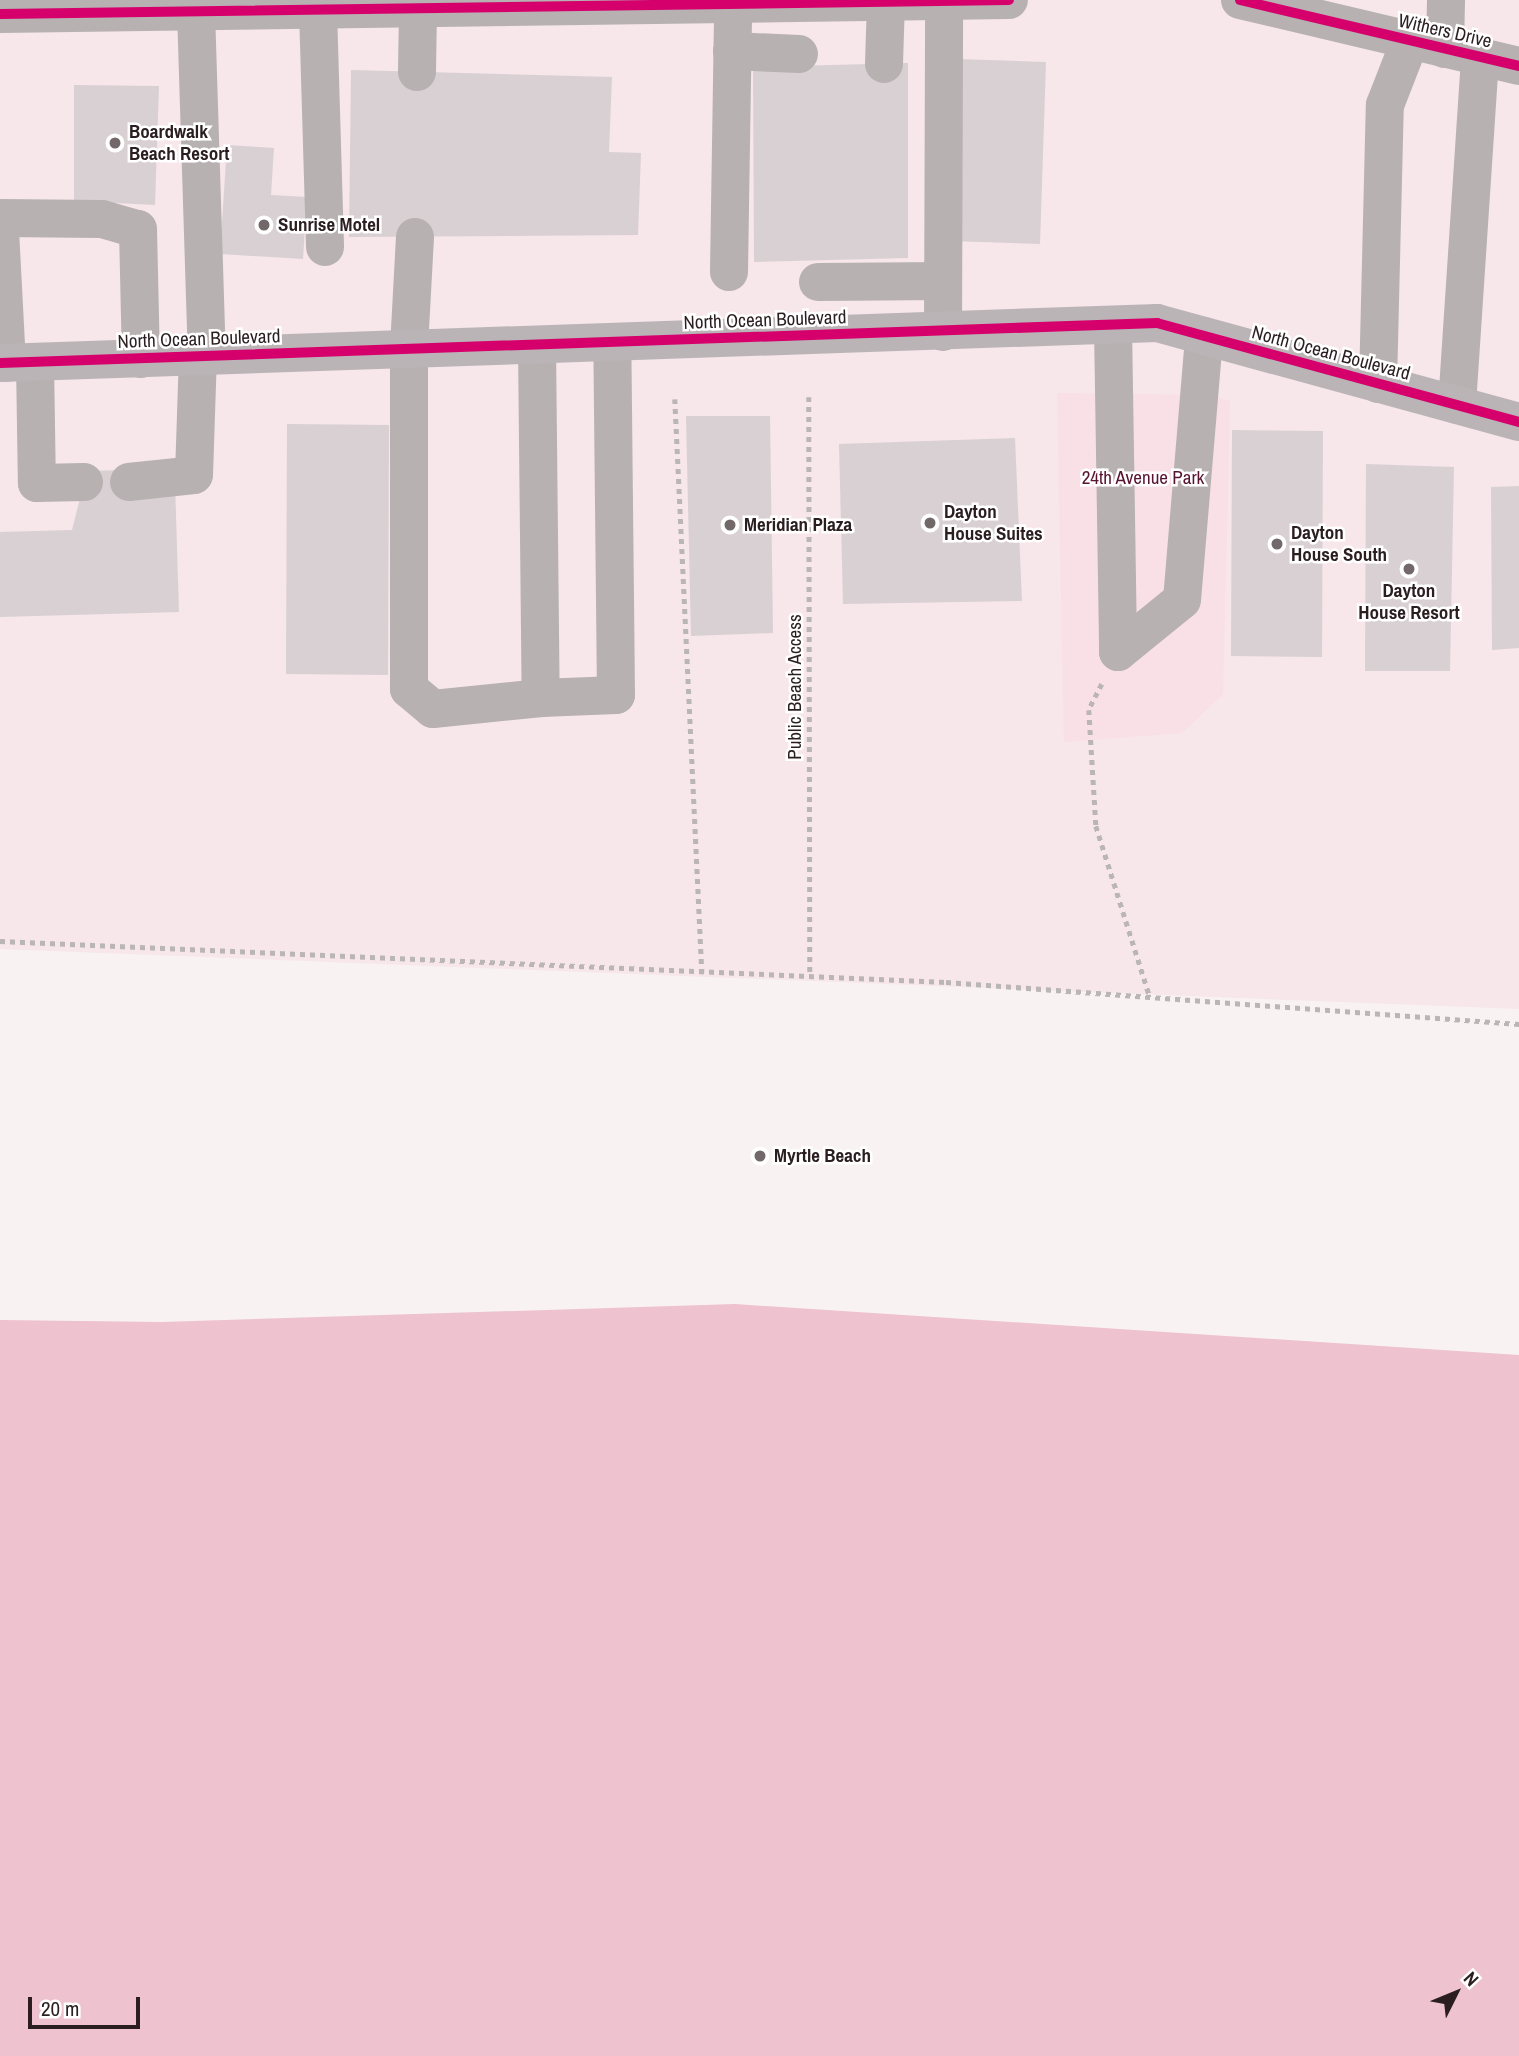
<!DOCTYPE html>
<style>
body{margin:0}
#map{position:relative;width:1519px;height:2056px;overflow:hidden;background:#f8f2f3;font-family:"Archivo Narrow",sans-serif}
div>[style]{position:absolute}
.built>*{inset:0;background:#f7e6ea}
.green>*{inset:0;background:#f9e0e6}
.water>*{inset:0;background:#eec2cf}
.building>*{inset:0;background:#d9d0d3}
.path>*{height:4.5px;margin-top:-2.25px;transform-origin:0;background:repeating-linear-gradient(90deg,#bab5b6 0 5px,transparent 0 10px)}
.minor>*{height:38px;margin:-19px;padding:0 19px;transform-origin:19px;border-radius:19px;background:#b7b1b2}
.major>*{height:38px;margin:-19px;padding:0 19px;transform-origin:19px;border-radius:19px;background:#bab4b6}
.cycleway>*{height:10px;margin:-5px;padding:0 5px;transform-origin:5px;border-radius:5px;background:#d6006c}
.dots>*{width:19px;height:19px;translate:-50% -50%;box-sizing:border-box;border:4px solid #fff;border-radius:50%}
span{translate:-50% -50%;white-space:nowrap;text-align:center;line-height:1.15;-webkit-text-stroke:5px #fff;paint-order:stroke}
.street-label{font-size:19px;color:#2a1e21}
.poi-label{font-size:19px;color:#2a1e21;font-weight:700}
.left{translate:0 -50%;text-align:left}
.park-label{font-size:19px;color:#581330}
.north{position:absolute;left:1421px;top:1958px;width:70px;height:70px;-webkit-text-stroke:5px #fff;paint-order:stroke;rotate:47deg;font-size:19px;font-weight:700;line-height:28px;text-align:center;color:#2a1e21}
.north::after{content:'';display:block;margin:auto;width:24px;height:32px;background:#2a1e21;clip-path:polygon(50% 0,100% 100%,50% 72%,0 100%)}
.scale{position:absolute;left:28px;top:1997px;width:112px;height:32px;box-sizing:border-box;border:4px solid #2a1e21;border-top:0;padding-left:9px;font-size:21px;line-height:24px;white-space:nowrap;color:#2a1e21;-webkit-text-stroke:5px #fff;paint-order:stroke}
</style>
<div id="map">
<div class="built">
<i style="clip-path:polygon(0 0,1519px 0,1519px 1009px,0 949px)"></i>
</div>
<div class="green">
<i style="clip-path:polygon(1057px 393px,1208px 395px,1230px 401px,1223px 694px,1182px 733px,1064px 742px)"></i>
</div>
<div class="water">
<i style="clip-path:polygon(735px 1304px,1519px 1355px,1519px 2056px,0 2056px,0 1320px,162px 1322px)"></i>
</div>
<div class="building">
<i style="clip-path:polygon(958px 59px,1046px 62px,1040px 244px,952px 241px)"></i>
<i style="clip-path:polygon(908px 63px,908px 258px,754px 262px,753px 67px)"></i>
<i style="clip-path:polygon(351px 70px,612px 77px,609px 152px,641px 153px,638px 235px,349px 237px)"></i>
<i style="clip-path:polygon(74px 85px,159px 86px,155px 205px,74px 201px)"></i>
<i style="clip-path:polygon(227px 145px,274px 148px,271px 195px,307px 197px,303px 259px,220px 254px)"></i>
<i style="clip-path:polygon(686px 416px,770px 416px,773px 633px,691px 636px)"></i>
<i style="clip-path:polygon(287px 424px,389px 425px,388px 675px,286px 674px)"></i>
<i style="clip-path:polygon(1232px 430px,1323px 431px,1322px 657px,1231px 656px)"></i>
<i style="clip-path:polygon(1015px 438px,1022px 601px,843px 604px,839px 444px)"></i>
<i style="clip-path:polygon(1366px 464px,1454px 467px,1450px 671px,1365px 671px)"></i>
<i style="clip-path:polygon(129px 470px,175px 483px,179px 612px,0 617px,0 532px,72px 530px,87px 471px)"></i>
<i style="clip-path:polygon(1519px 486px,1519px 648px,1492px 650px,1491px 487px)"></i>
</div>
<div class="path">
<i style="left:809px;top:397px;width:579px;rotate:89.9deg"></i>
<i style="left:675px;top:399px;width:574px;rotate:87.3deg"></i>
<i style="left:1102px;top:684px;width:29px;rotate:117deg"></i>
<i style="left:1089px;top:710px;width:116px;rotate:86.5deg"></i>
<i style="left:1096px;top:826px;width:179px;rotate:72.5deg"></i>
<i style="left:0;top:941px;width:947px;rotate:2.48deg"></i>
<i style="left:946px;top:982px;width:575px;rotate:4.19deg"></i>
</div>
<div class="minor">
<i style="left:1240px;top:0;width:287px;rotate:13.3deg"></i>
<i style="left:318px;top:10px;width:237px;rotate:88.3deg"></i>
<i style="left:196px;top:11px;width:346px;rotate:88.2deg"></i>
<i style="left:0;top:14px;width:1009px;rotate:-0.79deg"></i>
<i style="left:1445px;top:49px;width:49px;rotate:-88.8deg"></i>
<i style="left:732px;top:51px;width:67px;rotate:2.6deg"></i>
<i style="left:884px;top:64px;width:62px;rotate:-88.2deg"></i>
<i style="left:417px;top:72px;width:62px;rotate:-89.1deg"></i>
<i style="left:0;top:218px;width:102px;rotate:0.6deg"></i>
<i style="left:102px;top:219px;width:37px;rotate:16deg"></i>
<i style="left:138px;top:229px;width:130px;rotate:88.7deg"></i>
<i style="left:0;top:230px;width:133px;rotate:87deg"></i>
<i style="left:415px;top:237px;width:112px;rotate:93.1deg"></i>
<i style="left:409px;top:349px;width:340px;rotate:90deg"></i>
<i style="left:409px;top:689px;width:31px;rotate:40deg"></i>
<i style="left:433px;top:709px;width:109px;rotate:-5.8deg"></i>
<i style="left:729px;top:272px;width:267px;rotate:-89.1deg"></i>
<i style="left:818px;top:282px;width:125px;rotate:-0.5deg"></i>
<i style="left:1113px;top:325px;width:327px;rotate:89.1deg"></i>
<i style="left:1118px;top:652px;width:82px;rotate:-39.1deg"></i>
<i style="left:1182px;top:600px;width:265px;rotate:-85.2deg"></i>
<i style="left:943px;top:332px;width:331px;rotate:-89.8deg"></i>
<i style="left:537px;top:345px;width:353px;rotate:89.4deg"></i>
<i style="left:541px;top:698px;width:75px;rotate:-2.3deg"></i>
<i style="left:616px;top:695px;width:353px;rotate:-90.6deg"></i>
<i style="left:35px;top:362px;width:121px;rotate:89.1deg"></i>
<i style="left:37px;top:483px;width:47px;rotate:-1.2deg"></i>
<i style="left:1378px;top:384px;width:279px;rotate:-88.6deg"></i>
<i style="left:1385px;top:105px;width:69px;rotate:-68.7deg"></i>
<i style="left:1457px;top:405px;width:349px;rotate:-86.2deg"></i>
<i style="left:129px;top:482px;width:65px;rotate:-6.1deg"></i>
<i style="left:194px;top:475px;width:118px;rotate:-88.1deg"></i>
</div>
<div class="major">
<i style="left:0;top:363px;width:1158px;rotate:-1.98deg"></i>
<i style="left:1157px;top:323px;width:375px;rotate:15.3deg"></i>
</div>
<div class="cycleway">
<i style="left:1240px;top:0;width:287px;rotate:13.3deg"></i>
<i style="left:0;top:14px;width:1009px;rotate:-0.79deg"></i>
<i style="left:0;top:363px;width:1158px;rotate:-1.98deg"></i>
<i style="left:1157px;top:323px;width:375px;rotate:15.3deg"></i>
</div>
<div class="dots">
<i style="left:115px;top:143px;background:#72686a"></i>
<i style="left:264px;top:225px;background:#72686a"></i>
<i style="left:930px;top:523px;background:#72686a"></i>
<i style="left:730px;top:525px;background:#72686a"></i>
<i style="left:1277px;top:544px;background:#72686a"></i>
<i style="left:1409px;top:569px;background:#72686a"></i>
<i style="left:760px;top:1156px;background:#72686a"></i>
</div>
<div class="street-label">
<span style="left:1445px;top:31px;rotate:13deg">Withers Drive</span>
<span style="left:765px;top:320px;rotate:-2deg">North Ocean Boulevard</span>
<span style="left:199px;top:339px;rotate:-2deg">North Ocean Boulevard</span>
<span style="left:1331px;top:353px;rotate:15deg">North Ocean Boulevard</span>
<span style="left:795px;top:687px;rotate:-90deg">Public Beach Access</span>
</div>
<div class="poi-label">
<span class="left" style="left:129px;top:143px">Boardwalk<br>Beach Resort</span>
<span class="left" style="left:278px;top:225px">Sunrise Motel</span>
<span class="left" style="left:944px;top:523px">Dayton<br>House Suites</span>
<span class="left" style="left:744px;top:525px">Meridian Plaza</span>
<span class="left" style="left:1291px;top:544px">Dayton<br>House South</span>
<span style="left:1409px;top:602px">Dayton<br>House Resort</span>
<span class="left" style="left:774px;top:1156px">Myrtle Beach</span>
</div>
<div class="park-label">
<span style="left:1143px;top:478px">24th Avenue Park</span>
</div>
<div class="north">N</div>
<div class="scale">20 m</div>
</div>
